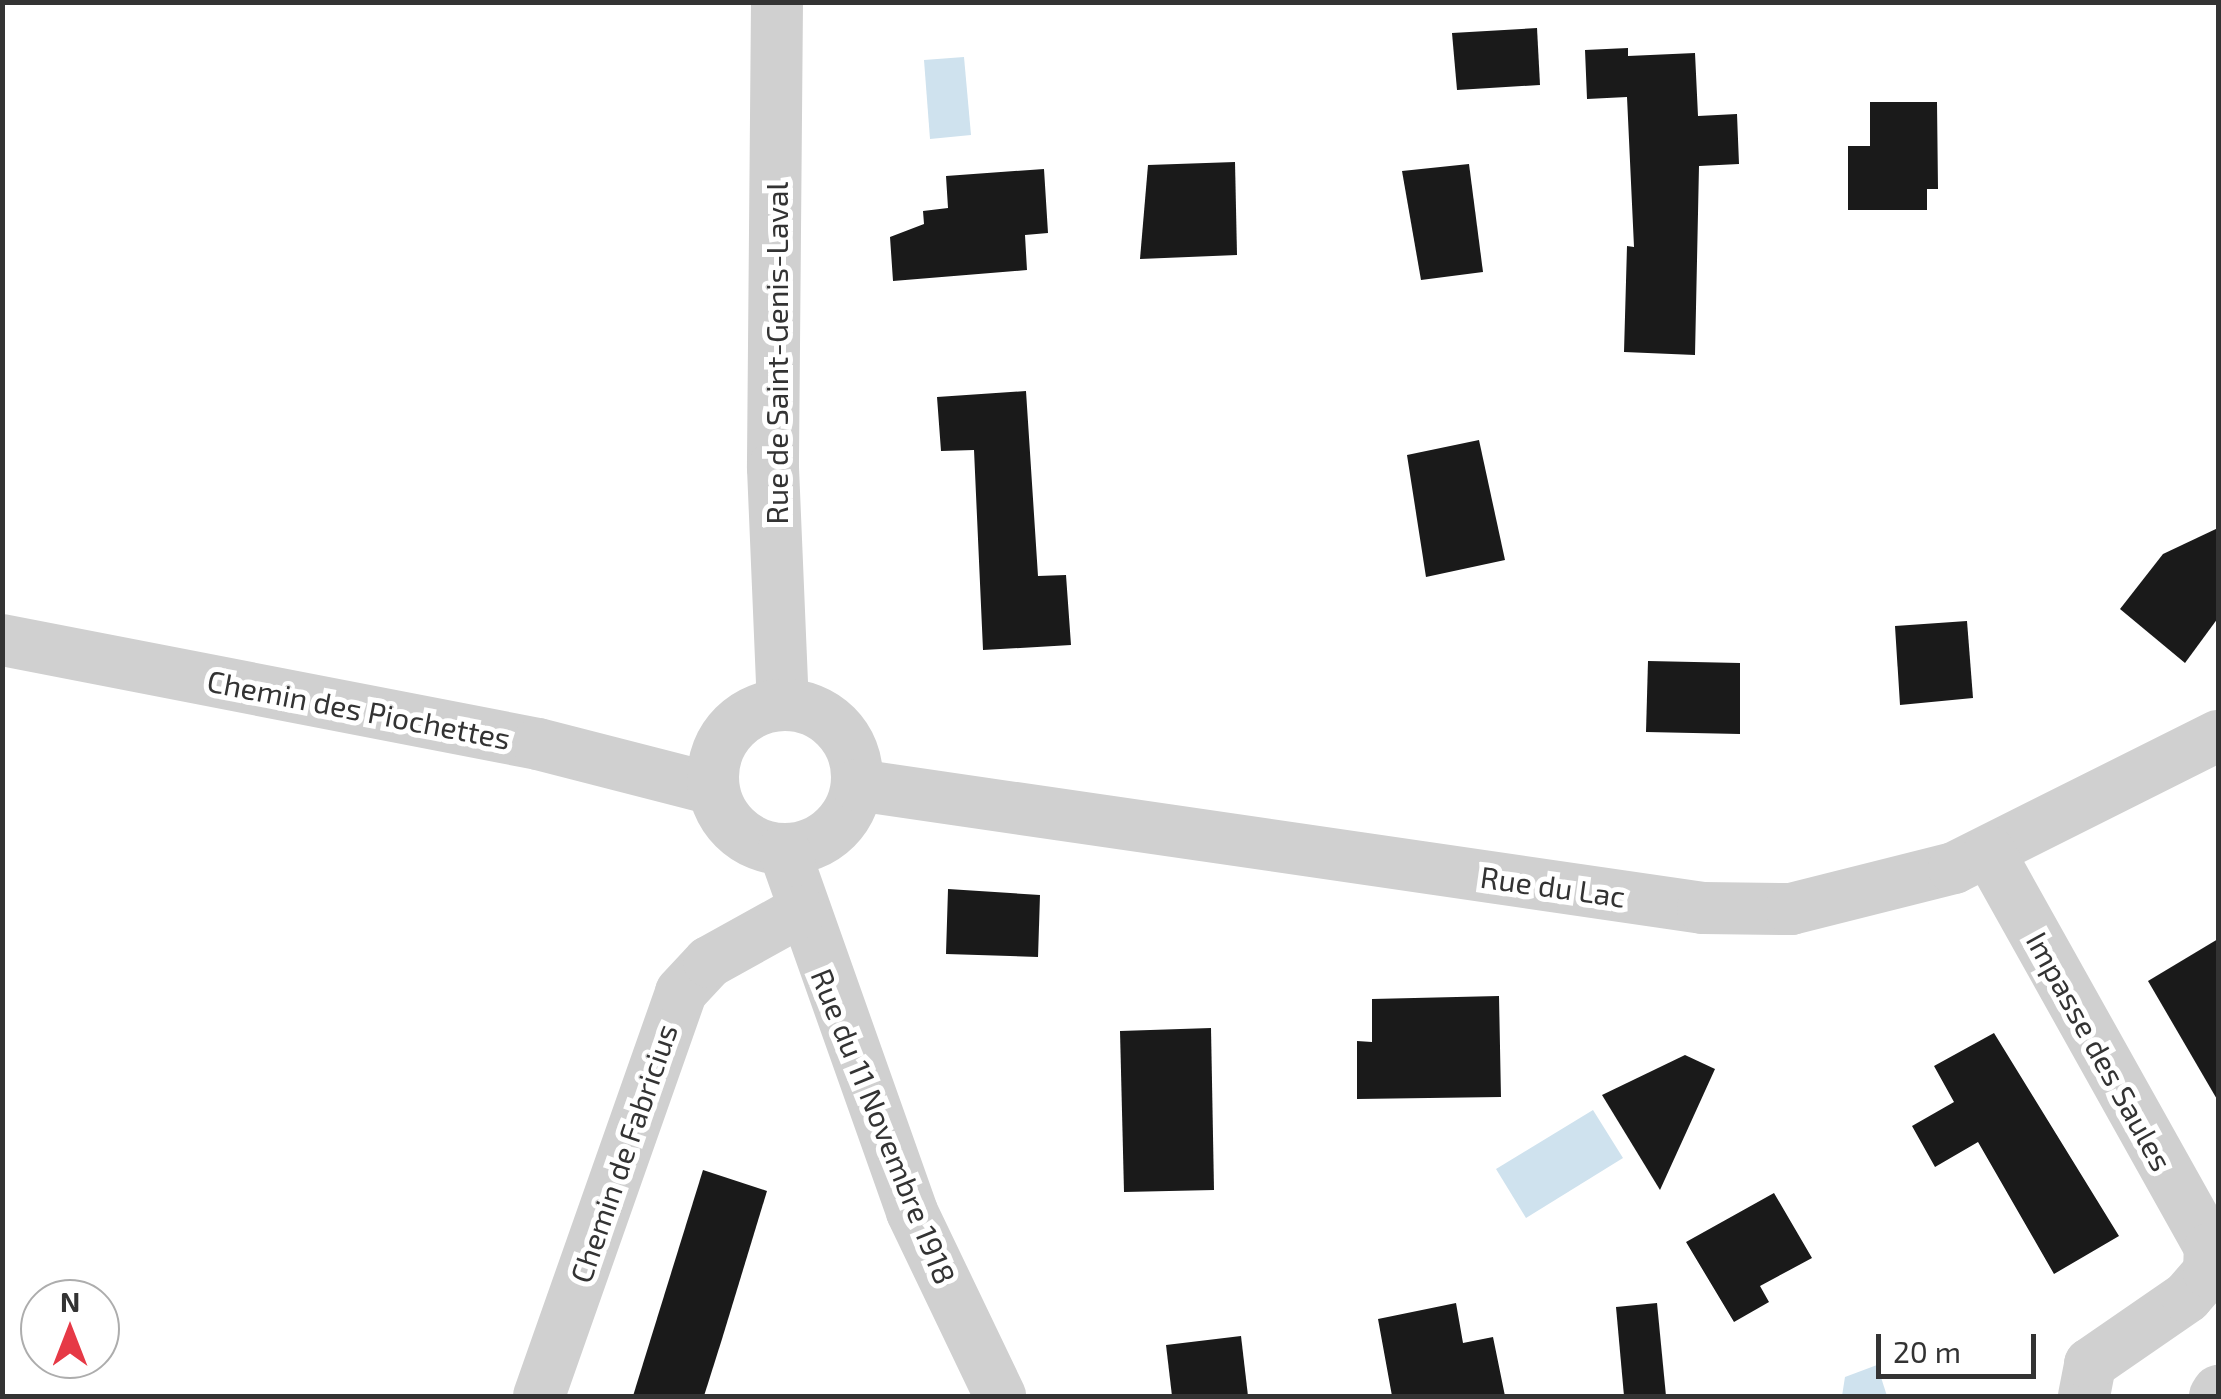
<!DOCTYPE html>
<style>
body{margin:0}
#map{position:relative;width:2221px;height:1399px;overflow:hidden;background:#fff;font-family:"Exo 2",sans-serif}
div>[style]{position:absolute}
.water>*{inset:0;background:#cfe2ee}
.building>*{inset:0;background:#1a1a1a}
.minor>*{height:52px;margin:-26px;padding:0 26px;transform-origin:26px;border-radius:26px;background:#d0d0d0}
.minor>.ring{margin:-26px;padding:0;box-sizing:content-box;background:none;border:52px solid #d0d0d0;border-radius:50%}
span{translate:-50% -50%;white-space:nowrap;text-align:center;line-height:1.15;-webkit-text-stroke:10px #fff;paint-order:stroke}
.street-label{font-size:30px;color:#333}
.frame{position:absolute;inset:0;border:5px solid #333;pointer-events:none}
.north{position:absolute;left:20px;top:1279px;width:100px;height:100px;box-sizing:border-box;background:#fff;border:2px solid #adadad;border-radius:50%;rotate:0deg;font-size:28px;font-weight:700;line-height:40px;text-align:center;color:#333}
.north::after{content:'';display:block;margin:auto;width:35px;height:45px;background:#e63946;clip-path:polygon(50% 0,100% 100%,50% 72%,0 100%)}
.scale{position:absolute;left:1876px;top:1334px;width:160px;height:45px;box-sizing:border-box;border:5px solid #333;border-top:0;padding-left:12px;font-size:30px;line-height:35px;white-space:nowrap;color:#333;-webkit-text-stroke:8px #fff;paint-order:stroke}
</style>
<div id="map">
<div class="water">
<i style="clip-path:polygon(964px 57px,971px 135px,930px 139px,924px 60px)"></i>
<i style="clip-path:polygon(1593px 1110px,1623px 1158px,1526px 1218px,1496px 1169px)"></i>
<i style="clip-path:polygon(1877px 1365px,1887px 1396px,1842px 1396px,1845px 1377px)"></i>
</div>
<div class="building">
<i style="clip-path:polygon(1537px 28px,1540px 85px,1457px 90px,1452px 33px)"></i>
<i style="clip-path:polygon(1628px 48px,1628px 56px,1695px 53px,1698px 116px,1737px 114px,1739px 164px,1699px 166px,1695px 355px,1624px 352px,1627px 246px,1634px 247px,1627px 97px,1587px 99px,1585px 50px)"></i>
<i style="clip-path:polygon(1870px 102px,1937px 102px,1938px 189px,1927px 189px,1927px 210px,1848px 210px,1848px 146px,1870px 146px)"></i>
<i style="clip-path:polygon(1235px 162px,1237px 255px,1140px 259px,1148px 165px)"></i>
<i style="clip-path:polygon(1469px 164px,1483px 272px,1421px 280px,1402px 171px)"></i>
<i style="clip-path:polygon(1044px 169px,1048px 233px,1025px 235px,1027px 270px,893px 281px,890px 237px,924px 224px,923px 211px,948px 208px,946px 176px)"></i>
<i style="clip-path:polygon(1026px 391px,1038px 576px,1066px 575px,1071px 645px,983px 650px,974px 450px,941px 451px,937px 397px)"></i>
<i style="clip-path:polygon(1479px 440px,1505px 560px,1426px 577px,1407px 455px)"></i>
<i style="clip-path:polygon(2218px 528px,2218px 618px,2185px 663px,2120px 609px,2163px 554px)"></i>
<i style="clip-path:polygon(1967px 621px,1973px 698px,1900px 705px,1895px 626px)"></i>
<i style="clip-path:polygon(1648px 661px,1740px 663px,1740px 734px,1646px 732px)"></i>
<i style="clip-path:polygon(948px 889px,1040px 895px,1038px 957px,946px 954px)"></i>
<i style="clip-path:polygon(2218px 939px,2218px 1101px,2148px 981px)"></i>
<i style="clip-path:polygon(1499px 996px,1501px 1097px,1357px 1099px,1357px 1041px,1372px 1042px,1372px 999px)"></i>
<i style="clip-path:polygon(1211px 1028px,1214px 1190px,1124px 1192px,1120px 1031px)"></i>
<i style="clip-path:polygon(1994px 1033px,2119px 1236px,2054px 1274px,1978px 1142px,1935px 1167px,1912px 1126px,1954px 1102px,1934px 1066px)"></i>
<i style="clip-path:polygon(1685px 1055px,1715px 1069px,1660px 1190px,1602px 1095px)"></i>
<i style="clip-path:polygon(703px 1170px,767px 1191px,722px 1339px,704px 1396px,633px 1396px)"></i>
<i style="clip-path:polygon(1774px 1193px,1812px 1258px,1760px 1286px,1769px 1302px,1734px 1322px,1686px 1242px)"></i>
<i style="clip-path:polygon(1456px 1303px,1463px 1343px,1493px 1337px,1505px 1396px,1392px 1396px,1378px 1319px)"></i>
<i style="clip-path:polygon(1657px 1303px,1666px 1396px,1624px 1396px,1616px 1307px)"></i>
<i style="clip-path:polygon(1241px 1336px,1248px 1396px,1172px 1396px,1166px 1345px)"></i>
</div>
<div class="minor">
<i style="left:777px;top:2px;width:466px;rotate:90.5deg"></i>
<i style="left:773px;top:468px;width:236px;rotate:87.6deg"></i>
<i style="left:2px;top:640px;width:546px;rotate:10.98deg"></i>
<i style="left:538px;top:744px;width:181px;rotate:14.4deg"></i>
<i class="ring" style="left:713px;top:705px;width:92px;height:92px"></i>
<i style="left:857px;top:785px;width:855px;rotate:8.27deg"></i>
<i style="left:1703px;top:908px;width:88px;rotate:0.7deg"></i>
<i style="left:1791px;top:909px;width:168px;rotate:-14.1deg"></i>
<i style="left:1954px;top:868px;width:295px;rotate:-26.6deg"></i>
<i style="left:784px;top:850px;width:384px;rotate:70.5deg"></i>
<i style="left:912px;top:1212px;width:204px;rotate:64.4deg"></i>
<i style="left:1989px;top:852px;width:470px;rotate:60.8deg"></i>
<i style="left:539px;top:1396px;width:428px;rotate:-70.6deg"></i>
<i style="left:681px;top:992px;width:41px;rotate:-47deg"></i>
<i style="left:709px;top:962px;width:105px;rotate:-29deg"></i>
<i style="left:2084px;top:1396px;width:33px;rotate:-79deg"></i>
<i style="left:2090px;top:1364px;width:118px;rotate:-34.6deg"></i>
<i style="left:2187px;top:1297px;width:33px;rotate:-49deg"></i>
<i style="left:2209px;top:1272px;width:23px;rotate:-88deg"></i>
<i style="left:2215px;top:1396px;width:6px;rotate:-59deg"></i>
</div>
<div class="street-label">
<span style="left:776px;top:353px;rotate:-90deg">Rue de Saint-Genis-Laval</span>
<span style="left:359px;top:709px;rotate:11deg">Chemin des Piochettes</span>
<span style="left:1553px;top:886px;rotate:8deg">Rue du Lac</span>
<span style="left:2100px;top:1051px;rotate:61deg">Impasse des Saules</span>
<span style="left:884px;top:1126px;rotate:68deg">Rue du 11 Novembre 1918</span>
<span style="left:623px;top:1153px;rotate:-71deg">Chemin de Fabricius</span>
</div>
<div class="frame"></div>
<div class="north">N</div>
<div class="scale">20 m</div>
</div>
